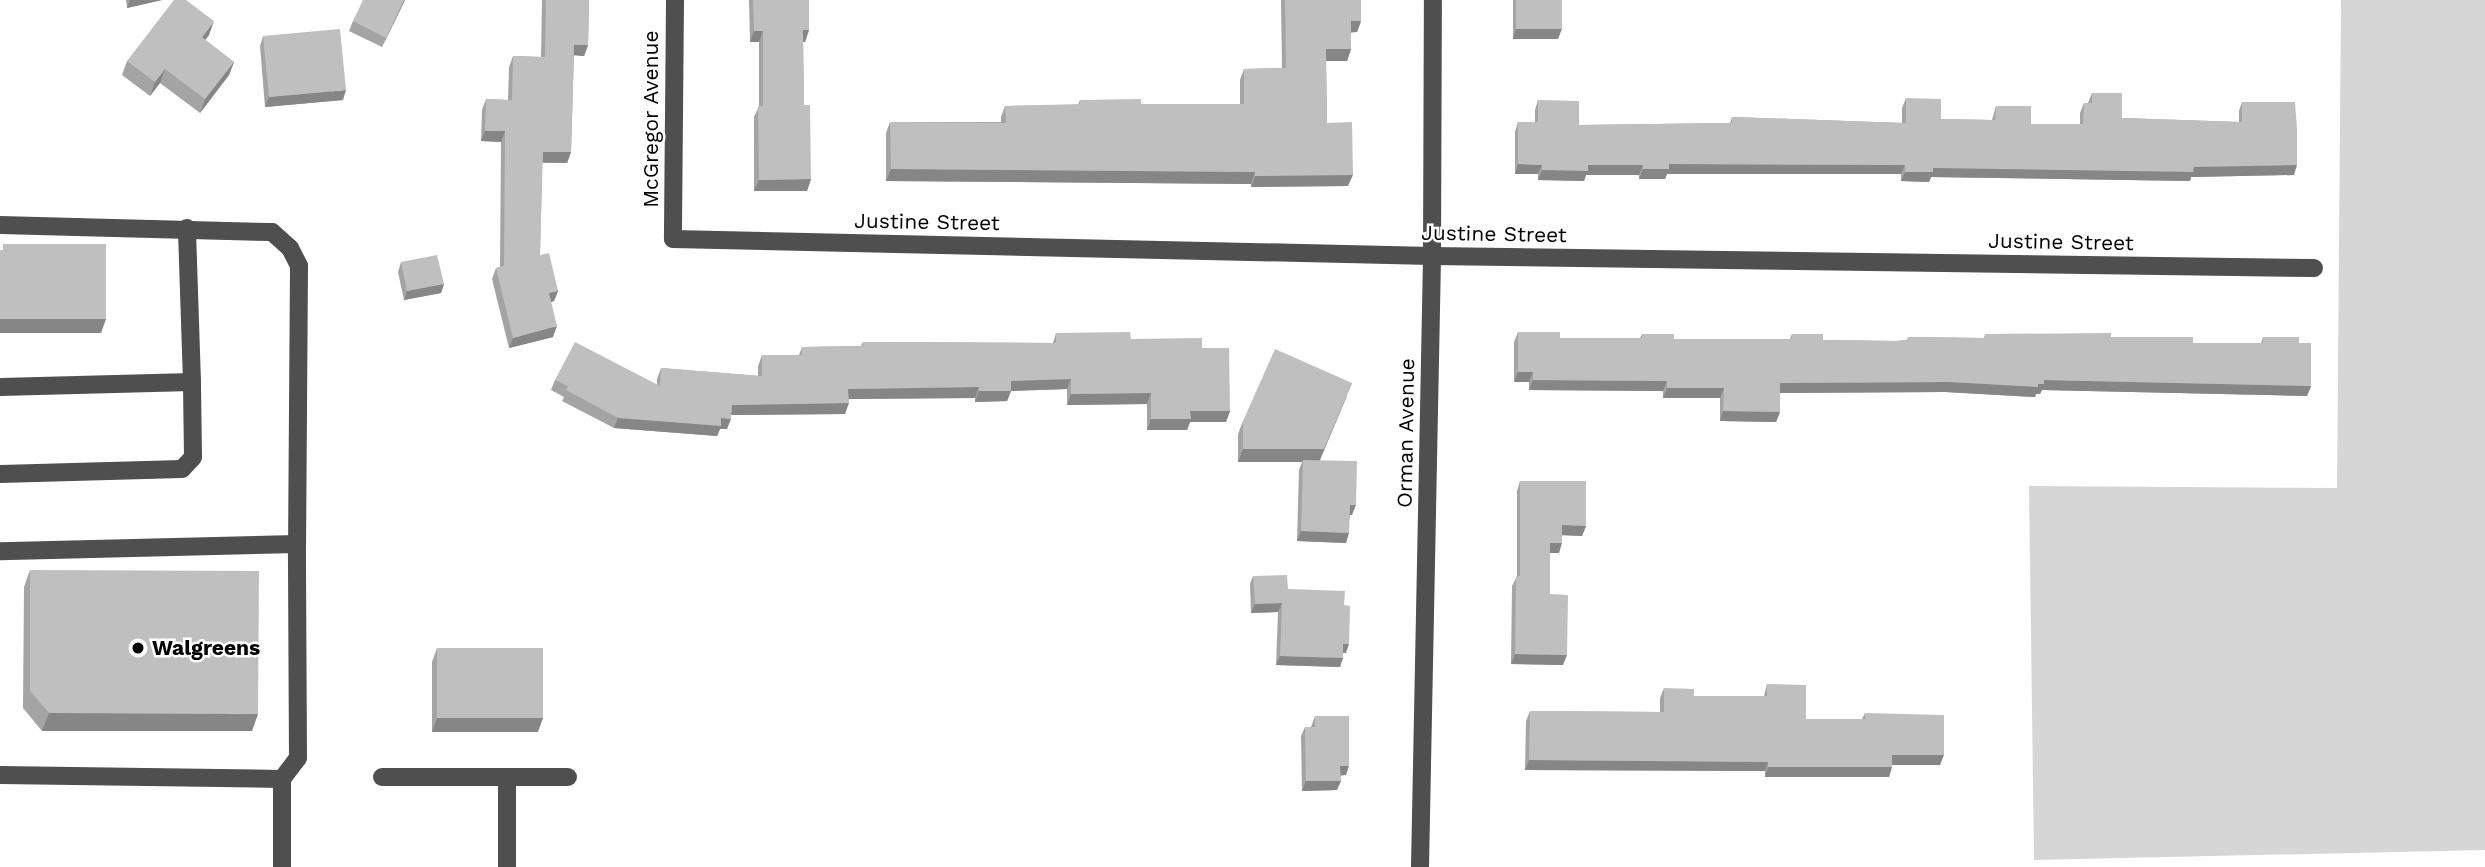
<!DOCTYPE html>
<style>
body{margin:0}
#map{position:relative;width:2485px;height:867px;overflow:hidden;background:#fff;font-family:"Work Sans",sans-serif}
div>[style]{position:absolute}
.green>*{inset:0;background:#d6d6d6}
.minor>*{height:18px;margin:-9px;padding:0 9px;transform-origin:9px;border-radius:9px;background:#4f4f4f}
.wall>*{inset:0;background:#a4a4a4}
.shaded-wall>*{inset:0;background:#868686}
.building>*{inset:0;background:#bfbfbf}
.dots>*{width:19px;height:19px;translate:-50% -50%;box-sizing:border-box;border:4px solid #fff;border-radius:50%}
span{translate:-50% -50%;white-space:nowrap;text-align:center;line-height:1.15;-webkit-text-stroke:5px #fff;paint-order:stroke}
.street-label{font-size:21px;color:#000}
.poi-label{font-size:21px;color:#000;font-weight:700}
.left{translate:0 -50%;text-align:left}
</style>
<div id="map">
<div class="green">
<i style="clip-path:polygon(2341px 0,2485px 0,2485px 850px,2034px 860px,2029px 486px,2337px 488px)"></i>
</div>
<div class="minor">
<i style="left:675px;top:0;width:239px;rotate:90.5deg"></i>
<i style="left:673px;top:239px;width:759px;rotate:1.28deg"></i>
<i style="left:1432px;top:256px;width:882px;rotate:0.78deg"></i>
<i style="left:0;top:225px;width:272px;rotate:1.5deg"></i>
<i style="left:272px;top:232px;width:24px;rotate:42deg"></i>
<i style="left:290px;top:248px;width:20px;rotate:63deg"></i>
<i style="left:299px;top:266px;width:278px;rotate:90.4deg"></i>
<i style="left:297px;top:544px;width:297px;rotate:178.6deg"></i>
<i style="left:0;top:387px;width:192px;rotate:-1.5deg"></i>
<i style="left:192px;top:382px;width:154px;rotate:-91.9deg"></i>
<i style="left:0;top:474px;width:182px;rotate:-1.6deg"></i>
<i style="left:182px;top:469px;width:16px;rotate:-47deg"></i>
<i style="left:193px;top:457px;width:75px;rotate:-90.8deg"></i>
<i style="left:0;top:775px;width:282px;rotate:0.8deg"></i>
<i style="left:282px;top:779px;width:88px;rotate:90deg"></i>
<i style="left:382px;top:777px;width:125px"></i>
<i style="left:282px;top:779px;width:26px;rotate:-53deg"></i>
<i style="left:298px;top:758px;width:214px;rotate:-90.3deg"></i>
<i style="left:507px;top:867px;width:90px;rotate:-90deg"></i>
<i style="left:507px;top:777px;width:61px"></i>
<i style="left:1420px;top:867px;width:611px;rotate:-88.87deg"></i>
<i style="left:1432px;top:256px;width:256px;rotate:-89.8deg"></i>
</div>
<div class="wall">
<i style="clip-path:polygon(126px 0,162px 0,127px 8px)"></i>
<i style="clip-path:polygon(405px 0,382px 47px,349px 31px,353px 21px)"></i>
<i style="clip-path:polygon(542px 0,589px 0,588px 45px,584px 56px,574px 55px,571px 152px,567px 163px,542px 163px,540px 255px,558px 291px,554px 301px,551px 302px,553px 337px,509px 348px,492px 279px,496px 268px,500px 267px,501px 142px,481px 141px,482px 110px,486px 99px,508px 100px,509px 67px,513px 56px,541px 57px)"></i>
<i style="clip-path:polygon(749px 0,809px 0,809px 30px,805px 42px,803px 42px,804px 105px,811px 179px,807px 191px,754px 191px,754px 117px,759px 106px,759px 42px,750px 42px)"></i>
<i style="clip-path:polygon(1281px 0,1361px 0,1361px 21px,1357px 32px,1351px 32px,1351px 49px,1347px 61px,1326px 61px,1327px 123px,1348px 186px,1251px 187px,1251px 184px,886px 181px,886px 133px,890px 122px,1001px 122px,1001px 117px,1005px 106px,1078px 105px,1080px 100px,1141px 104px,1240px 104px,1240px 80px,1244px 69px,1282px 68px)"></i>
<i style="clip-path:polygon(1513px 0,1562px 0,1558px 39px,1513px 39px)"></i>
<i style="clip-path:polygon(209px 35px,205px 40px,234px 62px,229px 75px,200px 113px,160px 83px,150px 96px,122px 75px,127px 61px)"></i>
<i style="clip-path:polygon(263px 36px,343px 100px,265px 107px,260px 46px)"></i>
<i style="clip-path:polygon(2092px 93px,2122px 118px,2239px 122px,2239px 111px,2242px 102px,2294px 175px,2191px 177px,2190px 181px,1931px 177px,1929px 182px,1901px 181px,1901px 174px,1667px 174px,1665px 179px,1639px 179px,1639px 175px,1586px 175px,1584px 181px,1538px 180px,1538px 174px,1515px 174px,1515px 132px,1518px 122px,1535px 122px,1535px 110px,1538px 100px,1579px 125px,1730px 123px,1732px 117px,1902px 123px,1902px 108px,1906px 98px,1941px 119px,1992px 120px,1996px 106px,2031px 124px,2080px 124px,2080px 113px,2084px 103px,2088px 103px)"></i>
<i style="clip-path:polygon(401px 262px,444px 284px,441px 293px,404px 300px,398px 272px)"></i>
<i style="clip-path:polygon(1518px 332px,1560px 338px,1640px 338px,1642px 334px,1674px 339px,1790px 339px,1792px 334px,1823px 340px,1896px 341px,1907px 340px,1908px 337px,1984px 338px,1985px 334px,2111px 337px,2193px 343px,2261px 343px,2263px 337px,2299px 343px,2311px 386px,2307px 396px,2042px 390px,2040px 394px,2036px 394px,2035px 397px,1945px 392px,1780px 393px,1780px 412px,1776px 422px,1720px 421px,1720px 398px,1663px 398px,1663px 391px,1529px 390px,1529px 382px,1514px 382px,1514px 342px)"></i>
<i style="clip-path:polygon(1056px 333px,1131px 339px,1202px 348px,1230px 411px,1226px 422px,1190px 422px,1187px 430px,1147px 430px,1147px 404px,1067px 405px,1067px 389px,1011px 391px,1007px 401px,975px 402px,975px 398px,849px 399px,845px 414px,731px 415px,727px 429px,720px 429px,717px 436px,614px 428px,562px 401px,564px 397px,551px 390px,555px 380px,657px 385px,657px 379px,661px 368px,758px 376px,758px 366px,762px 355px,799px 355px,802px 347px,861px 346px,863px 342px,1053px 343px)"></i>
<i style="clip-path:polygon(1347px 396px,1320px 460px,1352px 515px,1350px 515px,1346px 543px,1297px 541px,1299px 470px,1302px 462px,1238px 462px,1238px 434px,1243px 421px)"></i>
<i style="clip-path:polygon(1520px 481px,1586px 526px,1582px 536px,1562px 535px,1559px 553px,1550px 553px,1550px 594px,1563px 665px,1511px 664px,1512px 586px,1517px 576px,1517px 491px)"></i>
<i style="clip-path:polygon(30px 570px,252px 731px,42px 731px,23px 708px,24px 587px)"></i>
<i style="clip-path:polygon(1253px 576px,1288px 589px,1344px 605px,1346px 653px,1343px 653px,1340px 667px,1276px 665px,1278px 612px,1251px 613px,1250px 584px)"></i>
<i style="clip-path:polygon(437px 648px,538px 732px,432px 732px,432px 662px)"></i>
<i style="clip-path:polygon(1767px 684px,1806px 719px,1862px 719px,1865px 713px,1940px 765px,1892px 765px,1889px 777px,1765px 777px,1765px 771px,1525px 770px,1526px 721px,1530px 711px,1660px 712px,1660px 698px,1664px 688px,1694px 696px,1764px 696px)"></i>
<i style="clip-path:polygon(1315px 716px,1346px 775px,1341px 775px,1337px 790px,1302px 791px,1301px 736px,1305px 727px,1311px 727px)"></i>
</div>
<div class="shaded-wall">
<i style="clip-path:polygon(130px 0,162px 0,127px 8px)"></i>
<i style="clip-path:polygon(404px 0,405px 0,382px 47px,386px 38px)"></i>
<i style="clip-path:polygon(214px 21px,209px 35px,197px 51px,202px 37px)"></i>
<i style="clip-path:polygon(1351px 21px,1361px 21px,1357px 32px,1347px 33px)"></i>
<i style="clip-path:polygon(1516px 29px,1562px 29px,1558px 39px,1513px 39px)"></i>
<i style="clip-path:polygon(803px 30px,809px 30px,805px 42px,799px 42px)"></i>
<i style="clip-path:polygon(754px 31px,763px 31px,759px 42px,750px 42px)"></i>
<i style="clip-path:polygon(574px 45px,588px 45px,584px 56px,570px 55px)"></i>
<i style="clip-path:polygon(1326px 49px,1351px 49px,1347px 61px,1322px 61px)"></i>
<i style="clip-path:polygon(234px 62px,229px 75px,200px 113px,205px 99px)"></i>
<i style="clip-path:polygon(165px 69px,160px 83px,150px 96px,155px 82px)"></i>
<i style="clip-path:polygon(346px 90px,343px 100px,265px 107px,269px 97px)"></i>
<i style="clip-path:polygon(485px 131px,505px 131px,501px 142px,481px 141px)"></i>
<i style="clip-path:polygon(543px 152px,571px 152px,567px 163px,539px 162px)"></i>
<i style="clip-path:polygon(1518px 164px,1542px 165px,1538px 174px,1515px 174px)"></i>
<i style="clip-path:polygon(1669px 164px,1905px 165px,1901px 174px,1667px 174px,1665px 179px,1639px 179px,1643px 169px)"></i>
<i style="clip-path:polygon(1588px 165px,1643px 165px,1639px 175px,1586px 175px,1584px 181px,1538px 180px,1542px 170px)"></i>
<i style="clip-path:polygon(2297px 165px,2294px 175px,2191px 177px,2190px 181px,1931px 177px,1929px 182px,1901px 181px,1905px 172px,1933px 168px)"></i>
<i style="clip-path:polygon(891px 169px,1255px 172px,1251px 184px,886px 181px)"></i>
<i style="clip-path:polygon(1353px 175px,1348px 186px,1251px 187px,1255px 176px)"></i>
<i style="clip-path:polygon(811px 179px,807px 191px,754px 191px,759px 180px)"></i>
<i style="clip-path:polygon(444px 284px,441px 293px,404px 300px,407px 291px)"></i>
<i style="clip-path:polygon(558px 291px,554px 301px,545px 304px,549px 293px)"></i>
<i style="clip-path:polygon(0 319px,106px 319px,101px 333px,0 333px)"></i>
<i style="clip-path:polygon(557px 326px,553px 337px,509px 348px,513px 338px)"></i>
<i style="clip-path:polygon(1518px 372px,1533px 372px,1529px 382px,1514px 382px)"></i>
<i style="clip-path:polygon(1071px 379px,1067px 389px,1011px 391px,1007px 401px,975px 402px,979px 391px,1011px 381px)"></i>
<i style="clip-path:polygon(1533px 380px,1667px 381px,1663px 391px,1529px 390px)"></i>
<i style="clip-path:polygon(2044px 380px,2311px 386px,2307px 396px,2042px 390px,2040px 394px,2036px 394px,2035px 397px,1945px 392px,1776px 393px,1780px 383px,1949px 382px,2038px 384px)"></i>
<i style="clip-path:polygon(1352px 383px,1319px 462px,1303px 460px,1302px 462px,1238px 462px,1243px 449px)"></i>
<i style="clip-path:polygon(979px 387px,975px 398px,845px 399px,848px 389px)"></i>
<i style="clip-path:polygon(1667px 388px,1724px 388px,1720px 398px,1663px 398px)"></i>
<i style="clip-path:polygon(1151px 393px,1147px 404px,1067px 405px,1071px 394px)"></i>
<i style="clip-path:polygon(849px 403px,845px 414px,728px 415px,732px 405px)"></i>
<i style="clip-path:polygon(1190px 411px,1230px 411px,1226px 422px,1190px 422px,1187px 430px,1147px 430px,1151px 419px)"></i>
<i style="clip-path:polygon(1723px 411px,1780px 412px,1776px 422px,1720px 421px)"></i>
<i style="clip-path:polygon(618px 418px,721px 418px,731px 419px,727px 429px,720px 429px,717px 436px,614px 428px)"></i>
<i style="clip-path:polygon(1350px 505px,1356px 505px,1352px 515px,1347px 515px)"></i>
<i style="clip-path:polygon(1562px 525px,1586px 526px,1582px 536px,1559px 535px)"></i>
<i style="clip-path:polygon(1301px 531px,1349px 533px,1346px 543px,1297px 541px)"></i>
<i style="clip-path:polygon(1550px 543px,1562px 543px,1559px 553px,1547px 553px)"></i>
<i style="clip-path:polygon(1282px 603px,1278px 612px,1251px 613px,1255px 604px)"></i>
<i style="clip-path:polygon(1343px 644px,1349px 644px,1346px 653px,1340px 653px)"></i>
<i style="clip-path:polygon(1515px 654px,1567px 655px,1563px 665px,1511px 664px)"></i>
<i style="clip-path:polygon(1280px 656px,1343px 658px,1340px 667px,1276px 665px)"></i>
<i style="clip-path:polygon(49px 713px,258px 714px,252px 731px,42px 731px)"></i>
<i style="clip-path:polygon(437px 718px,543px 718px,538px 732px,432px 732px)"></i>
<i style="clip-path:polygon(1892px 755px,1944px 755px,1940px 765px,1889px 765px)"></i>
<i style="clip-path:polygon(1529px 760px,1768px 762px,1765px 771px,1525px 770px)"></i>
<i style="clip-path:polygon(1340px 766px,1349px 766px,1346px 775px,1337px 776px)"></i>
<i style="clip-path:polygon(1768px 767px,1892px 767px,1889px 777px,1765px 777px)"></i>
<i style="clip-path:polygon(1306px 781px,1341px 781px,1337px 790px,1302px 791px)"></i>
</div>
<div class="building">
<i style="clip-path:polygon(174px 0,186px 0,214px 21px,202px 37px,234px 62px,205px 99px,165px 69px,155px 82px,127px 61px)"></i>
<i style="clip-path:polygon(363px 0,404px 0,386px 38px,353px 21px)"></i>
<i style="clip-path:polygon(546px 0,589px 0,588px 45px,574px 45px,571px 152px,543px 152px,540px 255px,549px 253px,558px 291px,549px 293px,557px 326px,513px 338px,496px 268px,504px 266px,505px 131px,485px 131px,486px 99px,512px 100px,513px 56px,545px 57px)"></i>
<i style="clip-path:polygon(753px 0,809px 0,809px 30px,803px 30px,804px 105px,810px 105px,811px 179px,759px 180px,758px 106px,763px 106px,763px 31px,754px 31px)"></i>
<i style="clip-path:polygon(1285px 0,1361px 0,1361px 21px,1351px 21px,1351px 49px,1326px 49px,1327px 123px,1352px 122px,1353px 175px,1255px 176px,1255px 172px,891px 169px,890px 122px,1006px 123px,1005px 106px,1080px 104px,1080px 100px,1141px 99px,1141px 104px,1244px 104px,1244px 69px,1286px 68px)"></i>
<i style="clip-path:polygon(1516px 0,1562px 0,1562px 29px,1516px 29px)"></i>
<i style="clip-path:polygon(340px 29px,346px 90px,269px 97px,263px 36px)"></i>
<i style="clip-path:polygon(2092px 93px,2122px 93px,2122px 118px,2242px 122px,2242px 102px,2295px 102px,2297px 129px,2297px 165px,2194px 167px,2193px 172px,1933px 168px,1933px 172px,1905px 172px,1905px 165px,1669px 164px,1669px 169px,1643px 169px,1643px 165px,1588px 165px,1588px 171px,1542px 170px,1542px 165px,1518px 164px,1518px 122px,1538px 122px,1538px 100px,1579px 101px,1579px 125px,1732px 123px,1732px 117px,1906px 123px,1906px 98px,1941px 99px,1941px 119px,1995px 120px,1996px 106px,2031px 106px,2031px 124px,2083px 124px,2084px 103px,2092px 103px)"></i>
<i style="clip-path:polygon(3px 244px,106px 244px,106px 319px,0 319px,0 250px,3px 250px)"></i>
<i style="clip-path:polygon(437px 255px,444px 284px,407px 291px,401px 262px)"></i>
<i style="clip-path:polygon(1130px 332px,1131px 339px,1202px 338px,1202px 348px,1229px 348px,1230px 411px,1190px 411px,1191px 419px,1151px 419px,1151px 393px,1071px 394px,1071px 379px,1011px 381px,1011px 391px,979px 391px,979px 387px,848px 389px,849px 403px,732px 405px,731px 419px,721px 418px,721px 426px,618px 418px,566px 390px,568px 386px,555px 380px,575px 342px,660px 386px,661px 368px,762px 376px,762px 355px,802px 355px,802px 347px,863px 346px,863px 342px,1056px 343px,1056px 333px)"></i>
<i style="clip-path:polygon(1518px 332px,1560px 332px,1560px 338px,1642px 338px,1642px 334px,1674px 334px,1674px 339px,1792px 339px,1792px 334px,1823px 334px,1823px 340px,1896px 341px,1908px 340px,1908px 337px,1985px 338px,1985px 334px,2111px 333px,2111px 337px,2193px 337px,2193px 343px,2263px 343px,2263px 337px,2299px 337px,2299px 343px,2311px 343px,2311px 386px,2044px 380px,2044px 384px,2038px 384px,2038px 387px,1949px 382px,1780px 383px,1780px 412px,1723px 411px,1724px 388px,1667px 388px,1667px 381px,1533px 380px,1533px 372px,1518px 372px)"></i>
<i style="clip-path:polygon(1275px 349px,1352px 383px,1324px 449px,1243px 449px,1243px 421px)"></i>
<i style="clip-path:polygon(1303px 460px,1357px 461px,1356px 505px,1350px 505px,1349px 533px,1301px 531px)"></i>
<i style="clip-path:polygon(1520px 481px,1586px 481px,1586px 526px,1562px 525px,1562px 543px,1550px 543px,1550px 594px,1568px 595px,1567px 655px,1515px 654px,1516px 576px,1520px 576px)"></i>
<i style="clip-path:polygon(30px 570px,259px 571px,258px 714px,49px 713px,30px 691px)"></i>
<i style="clip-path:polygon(1287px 575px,1288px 589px,1345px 591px,1344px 605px,1350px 606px,1349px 644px,1343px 644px,1343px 658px,1280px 656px,1282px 603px,1255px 604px,1253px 576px)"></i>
<i style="clip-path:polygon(437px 648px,543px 648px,543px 718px,437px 718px)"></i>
<i style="clip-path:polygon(1767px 684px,1806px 685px,1806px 719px,1865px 719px,1865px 713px,1944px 715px,1944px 755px,1892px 755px,1892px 767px,1768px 767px,1768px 762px,1529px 760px,1530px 711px,1664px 712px,1664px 688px,1694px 689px,1694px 696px,1767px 696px)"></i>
<i style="clip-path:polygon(1315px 716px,1349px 716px,1349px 766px,1340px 766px,1341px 781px,1306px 781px,1305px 727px,1315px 727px)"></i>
</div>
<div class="dots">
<i style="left:138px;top:648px;background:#000"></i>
</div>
<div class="street-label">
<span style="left:651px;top:119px;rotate:-90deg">McGregor Avenue</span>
<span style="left:927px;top:222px;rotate:1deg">Justine Street</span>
<span style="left:1494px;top:234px;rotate:1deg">Justine Street</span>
<span style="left:2061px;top:242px;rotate:1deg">Justine Street</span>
<span style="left:1406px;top:433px;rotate:-89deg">Orman Avenue</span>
</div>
<div class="poi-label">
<span class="left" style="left:152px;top:648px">Walgreens</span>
</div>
</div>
